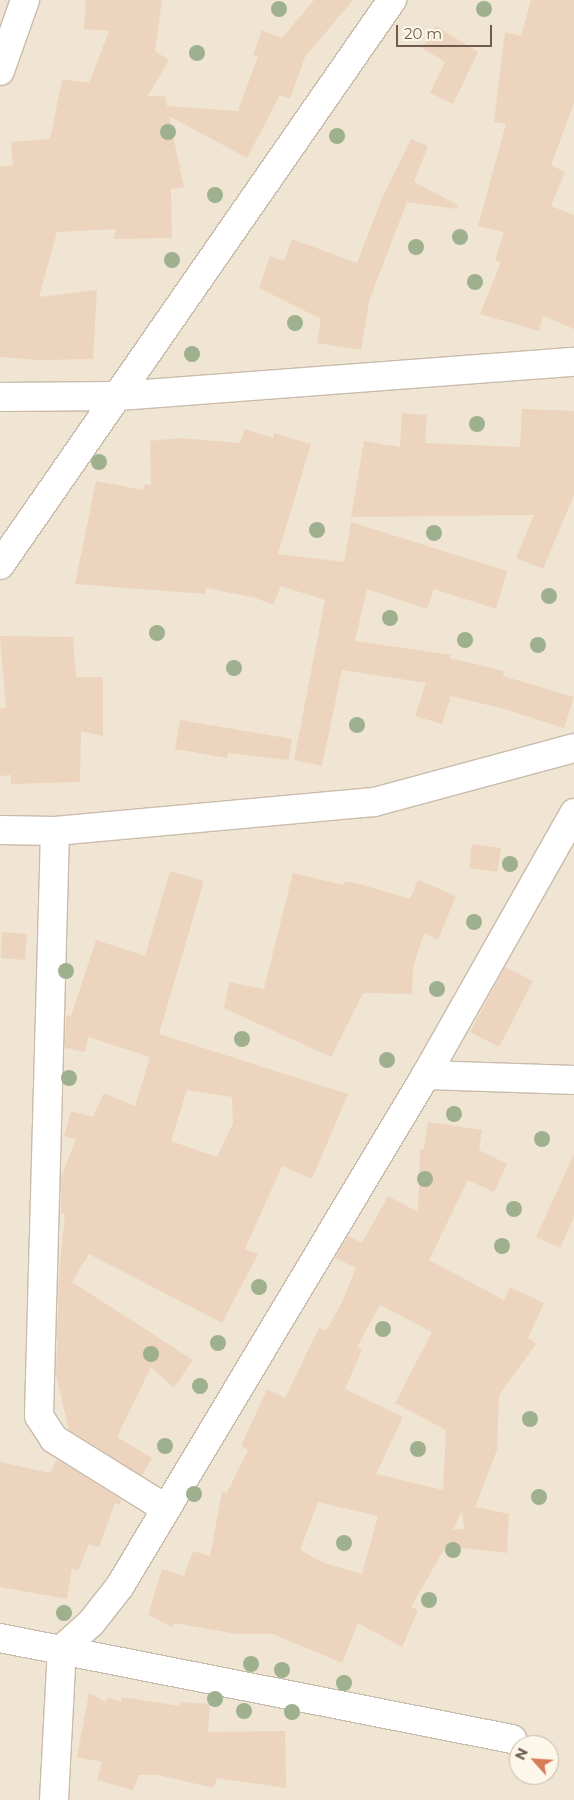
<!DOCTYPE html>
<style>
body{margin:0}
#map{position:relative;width:574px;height:1800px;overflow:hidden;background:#faf3e4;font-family:Montserrat,sans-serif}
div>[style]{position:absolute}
.residential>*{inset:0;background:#f0e5d3}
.building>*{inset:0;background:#ecd4be}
.roads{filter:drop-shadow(1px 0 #c9bbac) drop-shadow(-1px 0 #c9bbac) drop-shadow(0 1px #c9bbac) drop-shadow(0 -1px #c9bbac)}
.street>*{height:28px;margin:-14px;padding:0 14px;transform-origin:14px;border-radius:14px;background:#fff}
.trees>*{width:16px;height:16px;margin:-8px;border-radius:50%;background:#9fb08f}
span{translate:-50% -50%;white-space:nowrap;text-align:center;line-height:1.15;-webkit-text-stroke:4px #fdf7ea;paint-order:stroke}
.north{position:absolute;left:509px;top:1735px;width:50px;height:50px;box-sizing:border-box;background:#fdf7ea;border:1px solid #c4b9ab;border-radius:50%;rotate:296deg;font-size:14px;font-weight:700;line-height:20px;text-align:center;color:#6f5b4c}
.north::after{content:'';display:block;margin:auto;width:18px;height:22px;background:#d87c55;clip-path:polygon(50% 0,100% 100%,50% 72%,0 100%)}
.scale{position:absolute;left:396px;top:25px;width:96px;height:22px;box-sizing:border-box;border:2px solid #6f5b4c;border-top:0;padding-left:6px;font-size:15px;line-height:18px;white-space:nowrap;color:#6f5b4c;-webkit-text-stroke:4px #fdf7ea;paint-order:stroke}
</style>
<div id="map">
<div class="residential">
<i style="clip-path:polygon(evenodd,0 0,574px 0,574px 1800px,0 1800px,0 0,519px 1745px,549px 1745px,549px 1775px,519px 1775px,519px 1745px)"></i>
</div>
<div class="building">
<i style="clip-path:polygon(86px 0,162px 0,155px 51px,169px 60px,148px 96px,165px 96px,167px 106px,238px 111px,258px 56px,253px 55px,262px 30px,282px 38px,314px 0,353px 0,305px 57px,290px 99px,280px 95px,247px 158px,169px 116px,184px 187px,171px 189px,172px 238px,113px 239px,116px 229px,57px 232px,39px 297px,97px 290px,93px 359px,39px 360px,0 357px,0 167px,13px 165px,11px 142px,50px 139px,62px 79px,89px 83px,109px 31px,84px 29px)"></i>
<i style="clip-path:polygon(531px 0,574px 0,574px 103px,551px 165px,565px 172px,551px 206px,574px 215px,574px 329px,543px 316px,539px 331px,480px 314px,501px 262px,495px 260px,504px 232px,478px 226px,506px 124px,494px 122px,505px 32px,521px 36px)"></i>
<i style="clip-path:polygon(436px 26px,478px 52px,453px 104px,430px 93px,445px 62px,422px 48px)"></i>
<i style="clip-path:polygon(411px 139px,428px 146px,414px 182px,458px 205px,457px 209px,407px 202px,369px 301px,361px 350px,317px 343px,321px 319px,259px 288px,270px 256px,284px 261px,292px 239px,357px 263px,382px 198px)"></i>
<i style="clip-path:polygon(522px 409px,574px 411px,574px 495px,543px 569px,516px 558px,534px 515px,351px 517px,364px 441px,400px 447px,402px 413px,427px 415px,425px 443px,520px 447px)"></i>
<i style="clip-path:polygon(245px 429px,273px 438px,274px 433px,311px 444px,278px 554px,344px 562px,351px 522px,507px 571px,496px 609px,434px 589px,427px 609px,367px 589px,355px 641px,451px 655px,450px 658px,504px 671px,503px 676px,574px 697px,564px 728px,504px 709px,451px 696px,442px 724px,415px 716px,426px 683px,342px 670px,322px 766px,294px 760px,325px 600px,281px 586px,273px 605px,256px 598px,206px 588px,205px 594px,75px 584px,96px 481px,143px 490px,144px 484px,151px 485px,150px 441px,180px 438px,240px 443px)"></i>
<i style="clip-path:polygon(0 636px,73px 637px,76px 677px,103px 677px,103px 736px,81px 731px,80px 782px,11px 784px,11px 775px,0 776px,0 708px,6px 708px)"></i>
<i style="clip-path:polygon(180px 720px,292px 739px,289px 760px,228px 753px,227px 758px,175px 749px)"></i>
<i style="clip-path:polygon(472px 844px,501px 848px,497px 872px,469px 868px)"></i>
<i style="clip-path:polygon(evenodd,170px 871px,204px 881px,159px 1034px,348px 1094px,312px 1179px,282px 1166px,245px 1249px,258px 1254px,222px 1323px,89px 1254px,72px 1282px,193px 1360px,174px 1388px,151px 1367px,117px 1437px,152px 1458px,142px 1476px,69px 1430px,56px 1375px,59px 1273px,65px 1214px,61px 1214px,61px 1177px,76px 1139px,64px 1136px,71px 1111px,93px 1117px,104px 1093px,135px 1106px,150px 1057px,88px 1037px,85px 1052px,65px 1048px,66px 1015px,71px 1016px,96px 940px,145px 956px,170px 871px,187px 1090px,232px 1097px,233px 1123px,217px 1157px,171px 1141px,187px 1090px)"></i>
<i style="clip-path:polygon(293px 873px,343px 885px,345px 881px,363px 885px,410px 899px,418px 880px,456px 896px,438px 940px,424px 933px,413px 967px,412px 994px,363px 993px,331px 1057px,224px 1008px,229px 982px,264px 989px)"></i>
<i style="clip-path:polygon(2px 932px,27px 934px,25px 960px,1px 958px)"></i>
<i style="clip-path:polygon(505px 967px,533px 981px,499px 1047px,470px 1032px)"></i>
<i style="clip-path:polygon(evenodd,428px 1122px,482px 1130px,479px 1150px,507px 1164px,494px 1192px,468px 1180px,429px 1260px,504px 1300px,510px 1287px,544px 1303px,528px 1338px,536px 1344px,499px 1395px,497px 1450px,475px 1507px,509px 1514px,507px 1553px,446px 1546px,411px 1607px,418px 1610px,402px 1647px,358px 1623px,342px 1663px,273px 1634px,237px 1634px,174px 1623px,173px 1627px,148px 1615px,162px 1569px,184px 1576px,193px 1551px,210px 1556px,222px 1492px,227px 1493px,248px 1450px,241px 1446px,267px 1389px,285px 1398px,319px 1328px,326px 1331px,342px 1302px,356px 1268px,335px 1258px,348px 1236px,362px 1243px,388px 1196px,418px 1212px,420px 1149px,424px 1149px,428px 1122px,380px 1305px,432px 1332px,395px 1403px,446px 1430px,443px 1490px,376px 1474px,403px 1417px,345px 1389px,362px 1350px,357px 1347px,380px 1305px,428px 1122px,318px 1502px,378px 1516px,362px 1574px,324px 1563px,300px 1550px,318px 1502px,428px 1122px,462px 1509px,464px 1529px,453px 1530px,461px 1513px,462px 1509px)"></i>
<i style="clip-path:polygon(574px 1154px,574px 1217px,560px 1248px,536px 1237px)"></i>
<i style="clip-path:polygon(57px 1459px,122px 1500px,119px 1505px,115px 1503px,99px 1547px,89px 1544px,78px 1571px,72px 1568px,67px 1599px,0 1587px,0 1462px,50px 1473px)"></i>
<i style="clip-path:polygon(89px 1693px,106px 1702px,108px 1697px,121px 1702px,122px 1697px,180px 1706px,180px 1702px,210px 1704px,208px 1732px,285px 1731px,286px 1788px,217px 1778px,214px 1788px,158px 1775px,139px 1775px,133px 1790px,97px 1780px,102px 1762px,77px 1757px)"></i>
</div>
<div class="roads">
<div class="street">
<i style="left:0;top:71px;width:75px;rotate:-70.6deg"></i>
<i style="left:0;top:397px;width:119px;rotate:-0.5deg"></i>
<i style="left:119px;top:396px;width:456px;rotate:-4.3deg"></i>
<i style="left:0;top:565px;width:688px;rotate:-55.25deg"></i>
<i style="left:0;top:830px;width:55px;rotate:1deg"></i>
<i style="left:55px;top:831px;width:320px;rotate:-5.2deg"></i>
<i style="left:374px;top:802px;width:207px;rotate:-15.1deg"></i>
<i style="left:55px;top:831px;width:585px;rotate:91.57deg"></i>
<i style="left:39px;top:1416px;width:27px;rotate:57deg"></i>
<i style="left:54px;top:1439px;width:131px;rotate:31.9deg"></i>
<i style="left:426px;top:1075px;width:148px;rotate:1.9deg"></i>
<i style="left:0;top:1638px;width:522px;rotate:11.16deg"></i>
<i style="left:54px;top:1800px;width:151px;rotate:-87deg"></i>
<i style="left:62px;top:1649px;width:39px;rotate:-42deg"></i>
<i style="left:91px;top:1623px;width:47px;rotate:-51.9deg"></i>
<i style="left:120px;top:1586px;width:596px;rotate:-59.09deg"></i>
<i style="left:426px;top:1075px;width:301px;rotate:-60.5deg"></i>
</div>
</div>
<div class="trees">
<i style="left:279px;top:9px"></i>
<i style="left:484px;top:9px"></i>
<i style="left:197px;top:53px"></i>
<i style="left:168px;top:132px"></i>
<i style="left:337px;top:136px"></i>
<i style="left:215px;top:195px"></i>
<i style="left:460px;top:237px"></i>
<i style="left:416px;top:247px"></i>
<i style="left:172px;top:260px"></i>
<i style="left:475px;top:282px"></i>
<i style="left:295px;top:323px"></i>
<i style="left:192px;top:354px"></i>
<i style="left:477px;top:424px"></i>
<i style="left:99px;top:462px"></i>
<i style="left:317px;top:530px"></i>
<i style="left:434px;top:533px"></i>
<i style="left:549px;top:596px"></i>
<i style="left:390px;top:618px"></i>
<i style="left:157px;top:633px"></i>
<i style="left:465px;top:640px"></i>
<i style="left:538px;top:645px"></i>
<i style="left:234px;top:668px"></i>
<i style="left:357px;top:725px"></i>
<i style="left:510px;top:864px"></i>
<i style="left:474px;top:922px"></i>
<i style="left:66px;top:971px"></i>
<i style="left:437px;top:989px"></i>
<i style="left:242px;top:1039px"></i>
<i style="left:387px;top:1060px"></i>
<i style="left:69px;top:1078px"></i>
<i style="left:454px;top:1114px"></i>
<i style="left:542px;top:1139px"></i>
<i style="left:425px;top:1179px"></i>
<i style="left:514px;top:1209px"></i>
<i style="left:502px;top:1246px"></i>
<i style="left:259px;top:1287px"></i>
<i style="left:383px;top:1329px"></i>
<i style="left:218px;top:1343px"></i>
<i style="left:151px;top:1354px"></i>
<i style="left:200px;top:1386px"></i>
<i style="left:530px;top:1419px"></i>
<i style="left:165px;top:1446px"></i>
<i style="left:418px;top:1449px"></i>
<i style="left:194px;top:1494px"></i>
<i style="left:539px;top:1497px"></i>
<i style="left:344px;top:1543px"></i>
<i style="left:453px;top:1550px"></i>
<i style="left:429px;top:1600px"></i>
<i style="left:64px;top:1613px"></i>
<i style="left:251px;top:1664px"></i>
<i style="left:282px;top:1670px"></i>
<i style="left:344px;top:1683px"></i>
<i style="left:215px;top:1699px"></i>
<i style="left:244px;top:1711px"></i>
<i style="left:292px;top:1712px"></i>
</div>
<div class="north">N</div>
<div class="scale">20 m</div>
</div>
